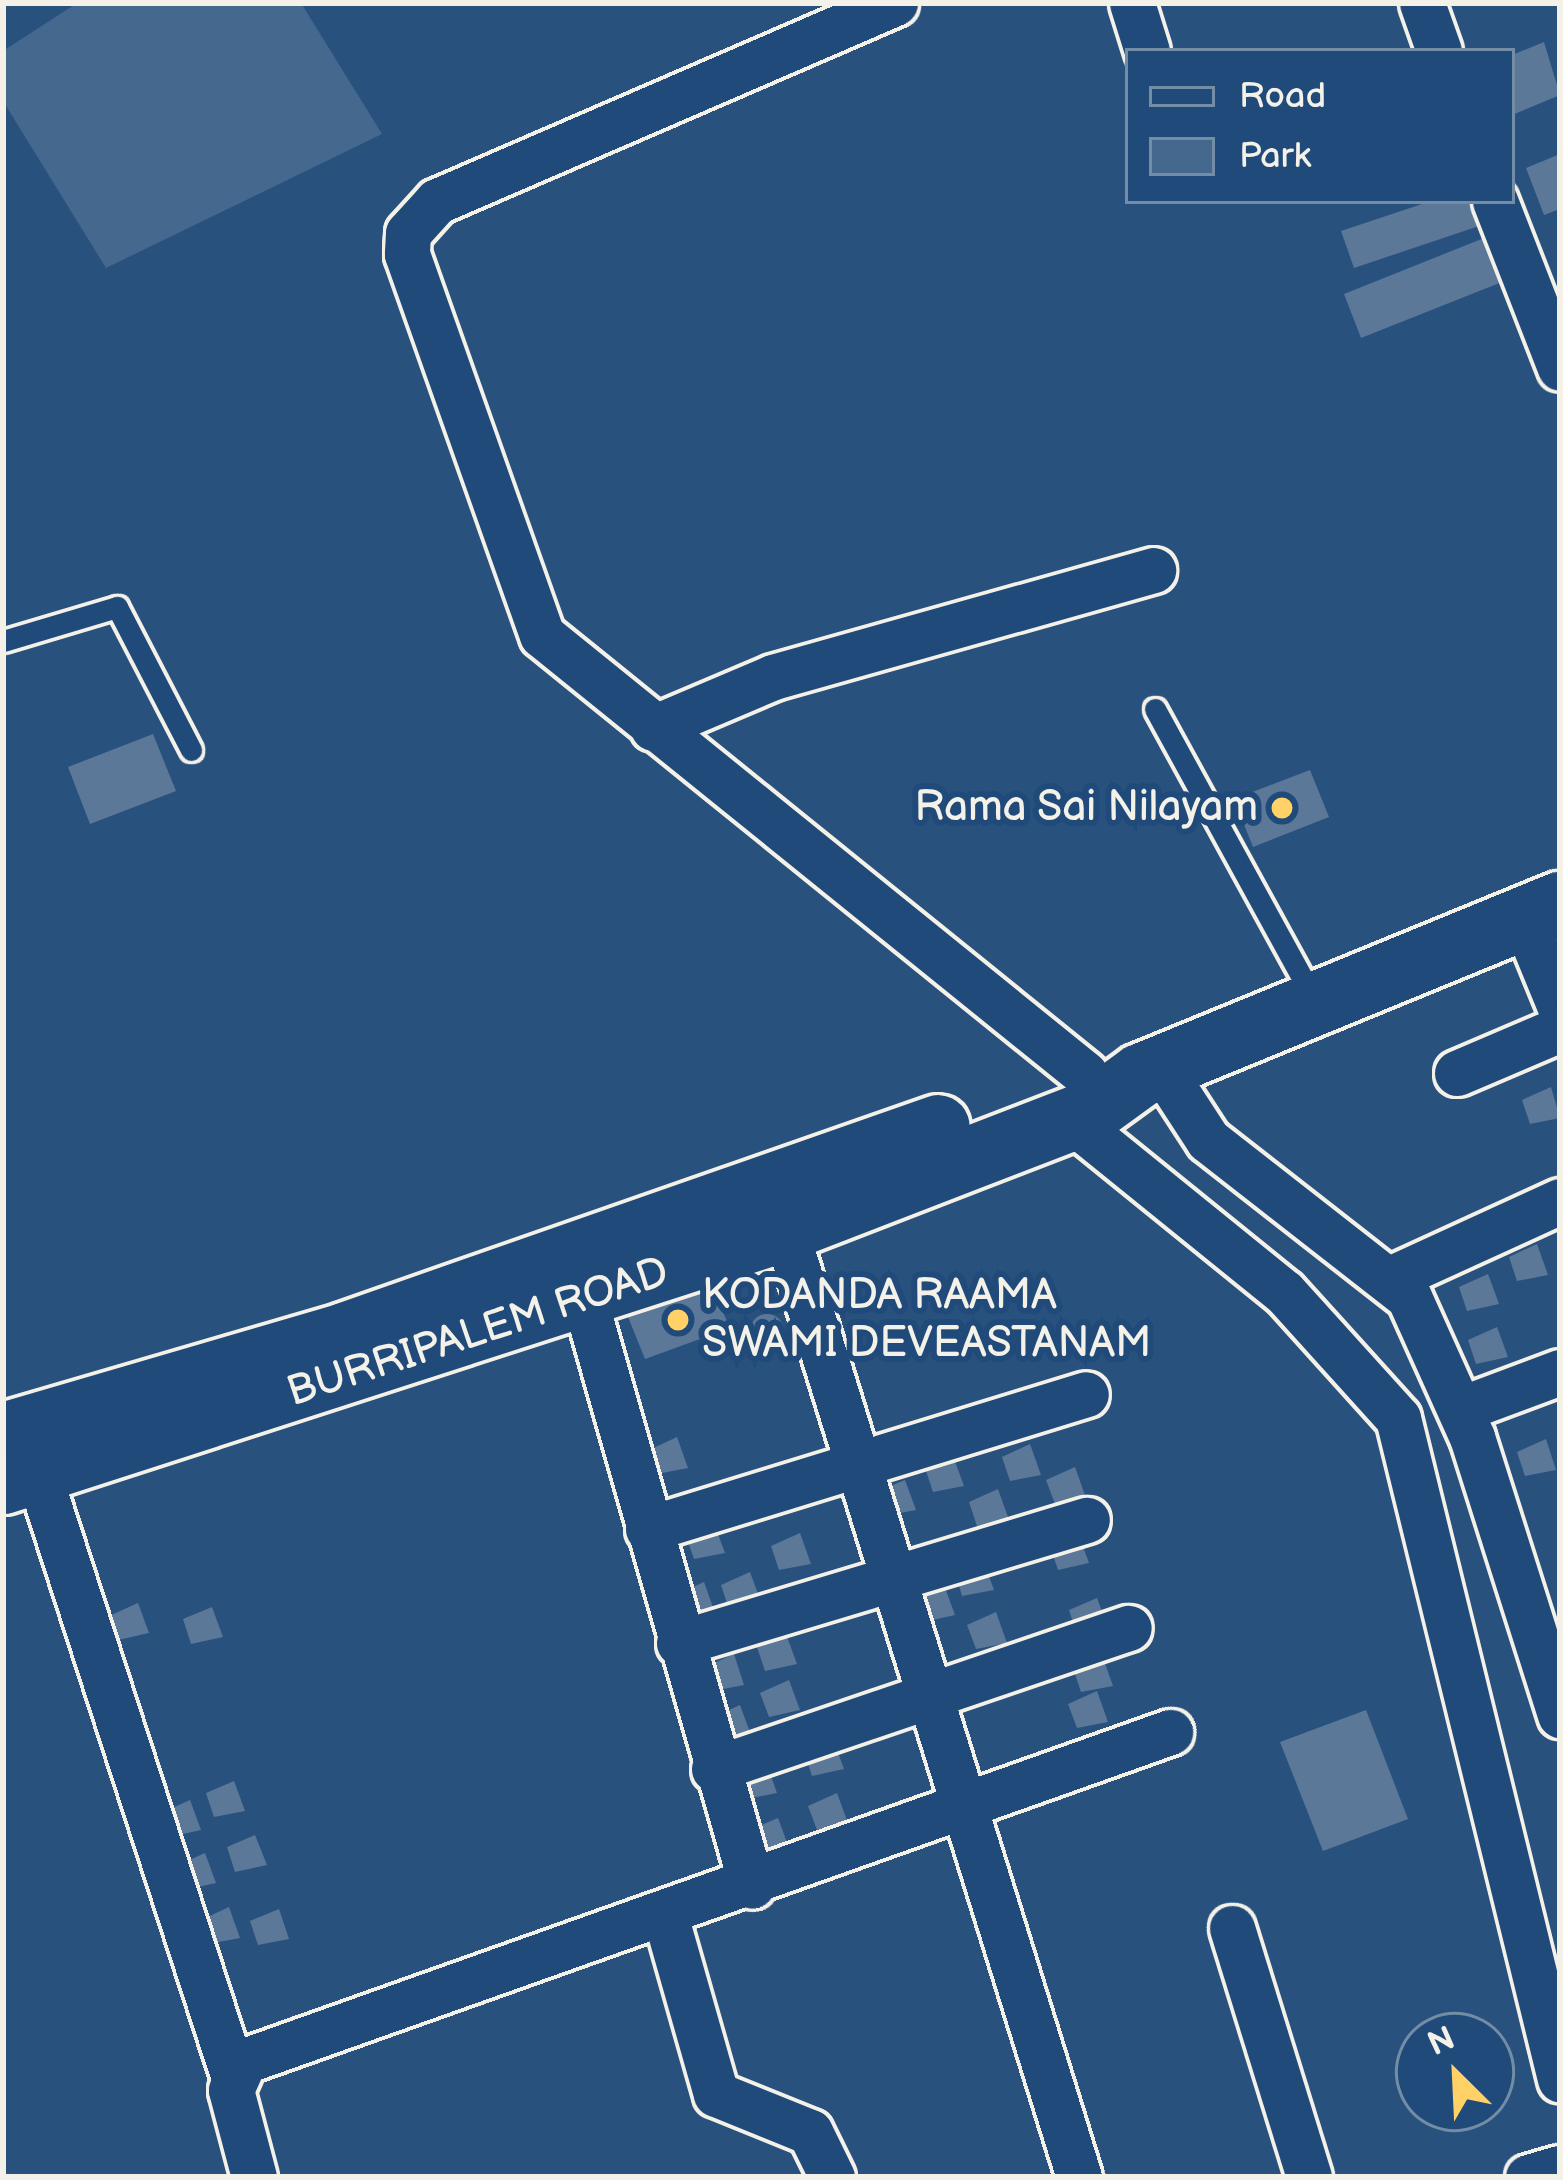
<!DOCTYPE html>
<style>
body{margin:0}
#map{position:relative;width:1563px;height:2180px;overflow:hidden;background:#28517e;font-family:"Balsamiq Sans",sans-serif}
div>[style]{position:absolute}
.green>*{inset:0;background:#45688e}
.building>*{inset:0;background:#5b7899}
.round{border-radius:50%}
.roads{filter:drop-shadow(3px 0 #f4f1e8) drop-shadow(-3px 0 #f4f1e8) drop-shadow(0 3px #f4f1e8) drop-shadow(0 -3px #f4f1e8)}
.lane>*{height:21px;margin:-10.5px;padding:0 10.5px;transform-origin:10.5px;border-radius:10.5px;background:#1f4a7a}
.street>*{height:45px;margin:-22.5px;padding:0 22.5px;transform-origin:22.5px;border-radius:22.5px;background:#1f4a7a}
.secondary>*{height:63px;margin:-31.5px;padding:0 31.5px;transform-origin:31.5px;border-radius:31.5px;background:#1f4a7a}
.dots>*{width:33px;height:33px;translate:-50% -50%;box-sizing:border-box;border:6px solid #1f4a7a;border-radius:50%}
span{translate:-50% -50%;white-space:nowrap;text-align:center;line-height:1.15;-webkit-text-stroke:12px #1f4a7a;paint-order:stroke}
.poi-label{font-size:42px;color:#f4f1e8}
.right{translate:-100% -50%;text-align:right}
.left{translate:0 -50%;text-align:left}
.street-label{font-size:42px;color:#f4f1e8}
.frame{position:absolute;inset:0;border:6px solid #f4f1e8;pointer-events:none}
.legend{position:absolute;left:1125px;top:48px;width:390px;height:156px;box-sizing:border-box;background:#1f4a7a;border:3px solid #748da6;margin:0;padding:15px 21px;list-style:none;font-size:36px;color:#f4f1e8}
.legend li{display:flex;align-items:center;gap:24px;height:60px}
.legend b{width:60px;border:3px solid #748da6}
.north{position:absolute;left:1395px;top:2012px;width:120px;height:120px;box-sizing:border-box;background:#1f4a7a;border:3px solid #748da6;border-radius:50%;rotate:336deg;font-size:33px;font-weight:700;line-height:48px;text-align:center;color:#f4f1e8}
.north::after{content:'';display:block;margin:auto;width:42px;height:54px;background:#ffd166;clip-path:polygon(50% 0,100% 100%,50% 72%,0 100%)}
</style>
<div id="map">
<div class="green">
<i style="clip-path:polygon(77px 3px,301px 3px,382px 134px,106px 268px,3px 101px,3px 51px)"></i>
</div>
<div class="building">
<i style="clip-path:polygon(1544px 42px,1560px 95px,1512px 115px,1512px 55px)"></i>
<i style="clip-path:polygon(1560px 154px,1560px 209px,1544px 215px,1526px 168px)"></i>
<i style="clip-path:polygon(1431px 201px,1484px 201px,1491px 222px,1354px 268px,1341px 231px)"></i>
<i style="clip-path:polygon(1484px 238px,1502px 282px,1361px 338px,1344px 294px)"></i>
<i style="clip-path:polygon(153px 734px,176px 791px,90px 824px,68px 767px)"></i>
<i style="clip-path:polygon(1310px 770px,1329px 817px,1253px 847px,1234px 799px)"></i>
<i style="clip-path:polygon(1551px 1087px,1560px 1118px,1530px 1124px,1522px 1100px)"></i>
<i style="clip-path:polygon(1537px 1244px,1548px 1275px,1517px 1281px,1509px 1257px)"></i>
<i style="clip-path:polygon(706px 1274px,730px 1328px,645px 1359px,626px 1312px)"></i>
<i style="clip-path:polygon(1488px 1274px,1499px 1304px,1467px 1311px,1459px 1287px)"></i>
<i class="round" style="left:750px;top:1314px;width:34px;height:34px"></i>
<i style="clip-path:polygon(1497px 1327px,1508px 1357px,1476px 1364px,1468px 1340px)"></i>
<i style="clip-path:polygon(677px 1437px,688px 1468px,657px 1474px,649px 1450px)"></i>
<i style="clip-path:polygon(1546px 1439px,1556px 1470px,1525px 1476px,1517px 1452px)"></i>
<i style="clip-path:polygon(1030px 1444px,1041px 1475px,1010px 1481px,1002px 1457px)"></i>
<i style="clip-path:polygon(953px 1456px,964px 1486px,933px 1492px,925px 1468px)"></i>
<i style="clip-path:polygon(1075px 1467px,1086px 1498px,1055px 1504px,1046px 1480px)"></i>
<i style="clip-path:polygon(905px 1480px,916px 1510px,884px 1516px,876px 1492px)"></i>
<i style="clip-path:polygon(998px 1489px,1009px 1520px,977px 1526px,969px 1502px)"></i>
<i style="clip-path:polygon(714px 1523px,725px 1553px,694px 1559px,686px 1536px)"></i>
<i style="clip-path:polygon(800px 1533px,811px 1564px,779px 1570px,771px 1546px)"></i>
<i style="clip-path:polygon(1078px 1533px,1089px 1563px,1058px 1570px,1050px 1546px)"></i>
<i style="clip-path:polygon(983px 1560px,994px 1590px,962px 1596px,955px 1572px)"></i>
<i style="clip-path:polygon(750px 1572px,761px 1602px,729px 1609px,721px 1585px)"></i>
<i style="clip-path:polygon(704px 1582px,715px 1613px,684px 1619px,675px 1595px)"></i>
<i style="clip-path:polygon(944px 1585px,955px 1615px,924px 1622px,916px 1598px)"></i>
<i style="clip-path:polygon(1097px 1598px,1108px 1628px,1077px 1635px,1069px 1610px)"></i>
<i style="clip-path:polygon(138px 1603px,149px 1633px,118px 1640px,109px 1616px)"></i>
<i style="clip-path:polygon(212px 1607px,223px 1637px,191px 1644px,183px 1619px)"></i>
<i style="clip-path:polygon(996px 1612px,1007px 1643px,976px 1649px,967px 1625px)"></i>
<i style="clip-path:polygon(786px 1634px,797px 1664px,765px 1671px,757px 1647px)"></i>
<i style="clip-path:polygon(734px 1654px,744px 1685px,713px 1691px,705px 1667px)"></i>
<i style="clip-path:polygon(1102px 1655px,1113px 1686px,1081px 1692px,1073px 1668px)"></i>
<i style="clip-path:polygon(789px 1680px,800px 1710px,769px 1717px,760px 1693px)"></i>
<i style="clip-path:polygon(1097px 1691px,1108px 1722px,1077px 1728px,1068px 1704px)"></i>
<i style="clip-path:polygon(740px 1705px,751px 1735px,720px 1742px,711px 1718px)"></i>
<i style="clip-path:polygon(1366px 1710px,1408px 1819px,1323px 1851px,1280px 1742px)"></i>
<i style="clip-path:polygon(833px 1739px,844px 1769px,812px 1776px,804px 1751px)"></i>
<i style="clip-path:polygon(766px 1762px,777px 1793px,746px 1799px,737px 1775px)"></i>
<i style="clip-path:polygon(234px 1781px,245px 1811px,214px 1817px,206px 1793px)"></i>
<i style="clip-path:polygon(837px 1793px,848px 1823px,817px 1830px,808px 1806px)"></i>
<i style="clip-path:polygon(190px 1800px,201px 1830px,169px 1837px,161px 1813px)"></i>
<i style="clip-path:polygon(778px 1818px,789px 1848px,758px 1855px,750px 1830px)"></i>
<i style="clip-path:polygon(255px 1835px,267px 1865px,235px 1872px,227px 1847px)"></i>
<i style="clip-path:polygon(205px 1853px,216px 1883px,184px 1890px,176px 1866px)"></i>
<i style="clip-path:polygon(229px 1907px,240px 1938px,208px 1944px,201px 1920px)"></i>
<i style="clip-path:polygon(279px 1909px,289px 1939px,258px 1945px,250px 1921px)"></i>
</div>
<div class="roads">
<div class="lane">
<i style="left:3px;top:641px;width:119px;rotate:-16.6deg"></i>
<i style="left:117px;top:607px;width:161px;rotate:62.6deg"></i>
<i style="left:1155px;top:709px;width:328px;rotate:61.3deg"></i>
</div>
<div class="street">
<i style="left:895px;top:3px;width:499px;rotate:156.6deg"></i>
<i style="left:437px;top:201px;width:43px;rotate:132.2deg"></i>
<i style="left:408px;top:233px;width:21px;rotate:93deg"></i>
<i style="left:407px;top:254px;width:404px;rotate:70.5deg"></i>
<i style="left:542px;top:635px;width:698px;rotate:38.95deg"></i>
<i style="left:1132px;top:3px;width:50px;rotate:72.6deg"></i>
<i style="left:1422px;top:3px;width:51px;rotate:70.5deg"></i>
<i style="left:1495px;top:201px;width:179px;rotate:68.7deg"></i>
<i style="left:653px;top:728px;width:130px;rotate:-23deg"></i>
<i style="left:773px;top:677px;width:395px;rotate:-15.7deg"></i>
<i style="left:1523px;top:917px;width:97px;rotate:67.7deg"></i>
<i style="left:1160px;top:1066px;width:88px;rotate:57deg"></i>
<i style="left:1208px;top:1140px;width:255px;rotate:38deg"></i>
<i style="left:1409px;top:1297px;width:154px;rotate:65.8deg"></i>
<i style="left:1472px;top:1437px;width:292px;rotate:72.4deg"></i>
<i style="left:1457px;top:1073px;width:112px;rotate:-23.1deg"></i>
<i style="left:1070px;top:1119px;width:275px;rotate:39deg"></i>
<i style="left:1284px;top:1292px;width:170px;rotate:47.9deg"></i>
<i style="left:1398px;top:1418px;width:681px;rotate:76.23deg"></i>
<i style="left:785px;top:1229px;width:993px;rotate:72.77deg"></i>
<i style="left:1394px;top:1277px;width:183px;rotate:-24.6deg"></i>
<i style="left:585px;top:1301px;width:608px;rotate:74.07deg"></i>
<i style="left:1461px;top:1409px;width:106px;rotate:-20.5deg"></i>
<i style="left:38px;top:1473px;width:633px;rotate:72.05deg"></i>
<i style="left:648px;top:1529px;width:458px;rotate:-17.1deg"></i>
<i style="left:679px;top:1643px;width:426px;rotate:-16.8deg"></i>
<i style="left:714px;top:1769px;width:438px;rotate:-18.8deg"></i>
<i style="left:665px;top:1915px;width:186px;rotate:74.1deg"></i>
<i style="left:716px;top:2094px;width:101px;rotate:22deg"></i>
<i style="left:810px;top:2132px;width:50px;rotate:63.9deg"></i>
<i style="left:1232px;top:1928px;width:261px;rotate:72.8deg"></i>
<i style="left:254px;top:2177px;width:90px;rotate:-104.8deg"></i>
<i style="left:231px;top:2090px;width:32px;rotate:-66deg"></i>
<i style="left:244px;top:2061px;width:983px;rotate:-19.56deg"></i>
<i style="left:1528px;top:2177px;width:33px;rotate:-16deg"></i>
</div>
<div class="secondary">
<i style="left:3px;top:1434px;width:355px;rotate:-16.3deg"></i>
<i style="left:344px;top:1334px;width:629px;rotate:-19.3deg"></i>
<i style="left:3px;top:1482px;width:822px;rotate:-17.93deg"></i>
<i style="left:785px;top:1229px;width:326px;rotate:-21.1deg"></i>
<i style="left:1089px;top:1112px;width:63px;rotate:-36deg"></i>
<i style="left:1140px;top:1075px;width:454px;rotate:-22.3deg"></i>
</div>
</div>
<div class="dots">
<i style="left:1282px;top:808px;background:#ffd166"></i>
<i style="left:678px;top:1320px;background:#ffd166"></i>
</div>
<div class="poi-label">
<span class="right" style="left:1258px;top:808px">Rama Sai Nilayam</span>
<span class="left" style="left:702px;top:1320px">KODANDA RAAMA<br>SWAMI DEVEASTANAM</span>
</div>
<div class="street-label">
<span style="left:478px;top:1333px;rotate:-18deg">BURRIPALEM ROAD</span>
</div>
<div class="frame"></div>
<ul class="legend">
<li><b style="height:15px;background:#1f4a7a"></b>Road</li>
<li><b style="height:33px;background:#45688e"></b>Park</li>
</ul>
<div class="north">N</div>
</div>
